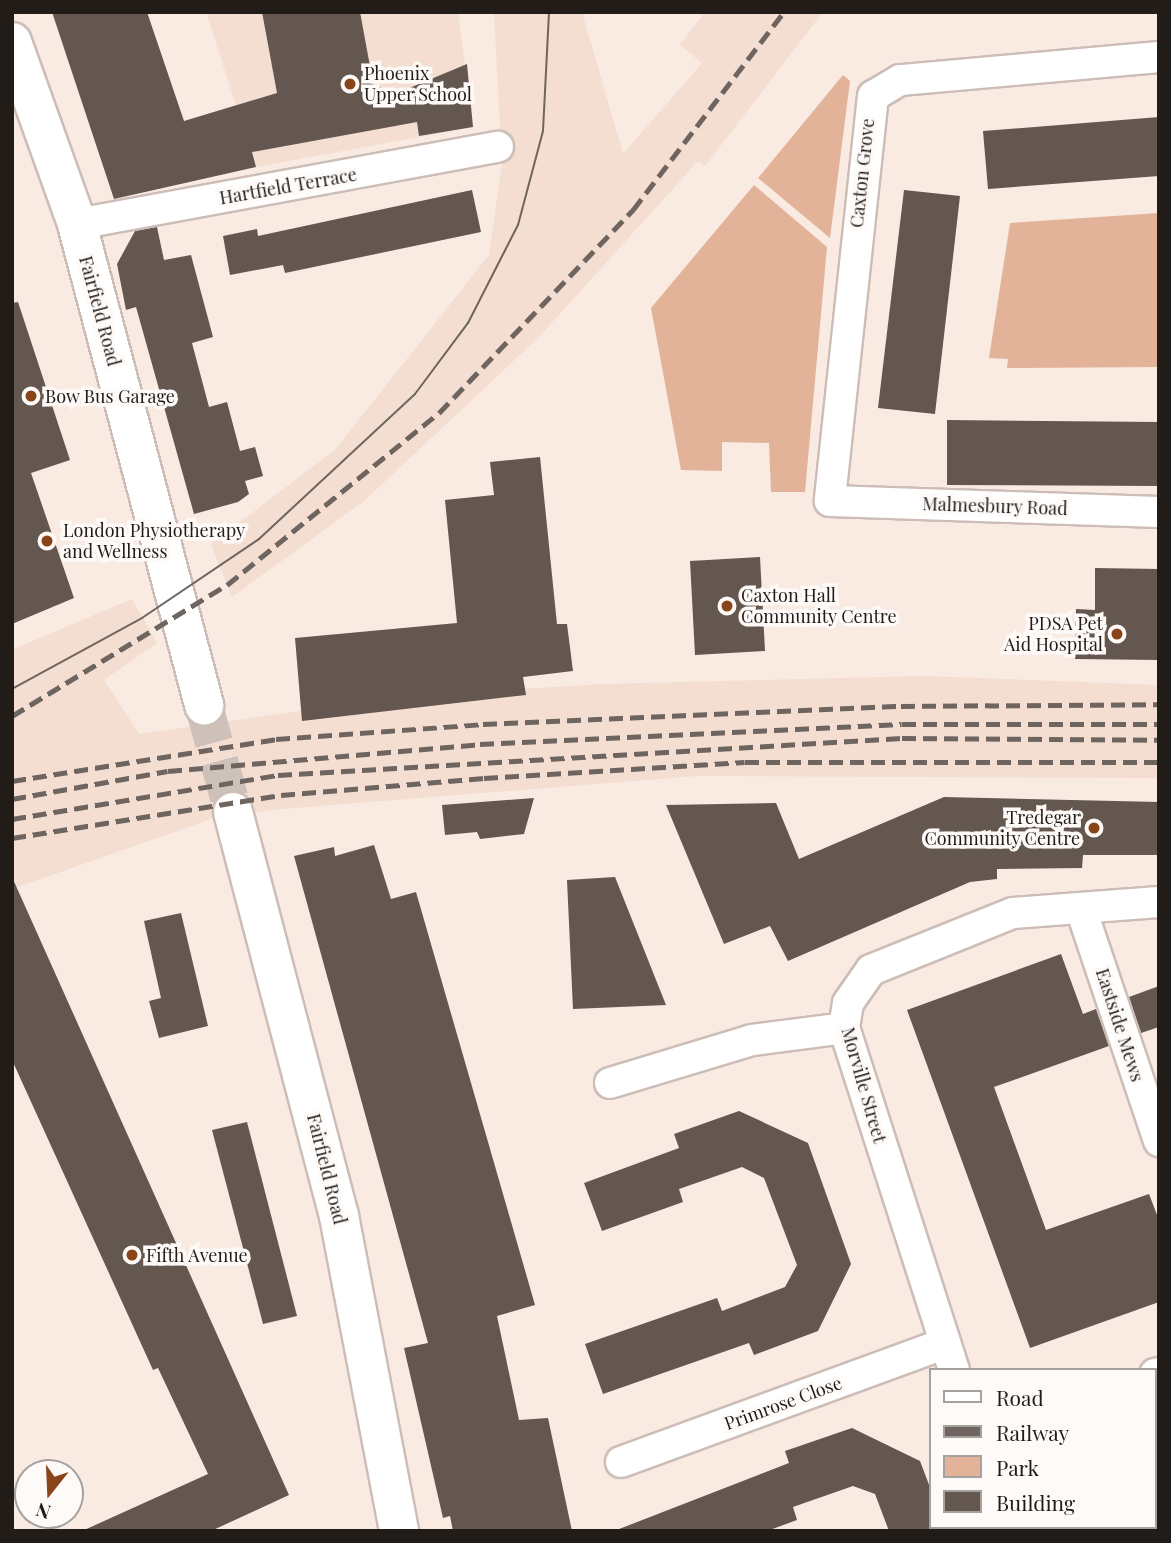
<!DOCTYPE html>
<style>
body{margin:0}
#map{position:relative;width:1171px;height:1543px;overflow:hidden;background:#f9eae2;font-family:"Playfair Display",serif}
div>[style]{position:absolute}
.built>*{inset:0;background:#f4ddd1}
.green>*{inset:0;background:#e2b299}
.building>*{inset:0;background:#645750}
.secondary-tunnel>*{height:38px;margin-top:-19px;transform-origin:0;background:repeating-linear-gradient(90deg,#cec1ba 0 38px,transparent 0 57px)}
.roads{filter:drop-shadow(2px 0 #ccbdb6) drop-shadow(-2px 0 #ccbdb6) drop-shadow(0 2px #ccbdb6) drop-shadow(0 -2px #ccbdb6)}
.minor>*{height:30px;margin:-15px;padding:0 15px;transform-origin:15px;border-radius:15px;background:#fff}
.secondary>*{height:38px;margin:-19px;padding:0 19px;transform-origin:19px;border-radius:19px;background:#fff}
.tram>*{height:2px;margin:-1px;padding:0 1px;transform-origin:1px;border-radius:1px;background:#6e6560}
.rail>*{height:5px;margin-top:-2.5px;transform-origin:0;background:repeating-linear-gradient(90deg,#6e6560 0 14px,transparent 0 21px)}
.dots>*{width:19px;height:19px;translate:-50% -50%;box-sizing:border-box;border:4px solid #fdfaf8;border-radius:50%}
span{translate:-50% -50%;white-space:nowrap;text-align:center;line-height:1.15;-webkit-text-stroke:7px #fdfaf8;paint-order:stroke}
.poi-label{font-size:18px;color:#221c19}
.left{translate:0 -50%;text-align:left}
.right{translate:-100% -50%;text-align:right}
.street-label{font-size:18px;color:#221c19}
.frame{position:absolute;inset:0;border:14px solid #221c19;pointer-events:none}
.legend{position:absolute;left:929px;top:1368px;width:228px;height:161px;box-sizing:border-box;background:#fdfaf8;border:2px solid #a5a19f;margin:0;padding:9px 12px;list-style:none;font-size:21px;color:#221c19}
.legend li{display:flex;align-items:center;gap:14px;height:35px}
.legend b{width:35px;border:2px solid #a5a19f}
.north{position:absolute;left:14px;top:1459px;width:70px;height:70px;box-sizing:border-box;background:#fdfaf8;border:2px solid #a5a19f;border-radius:50%;rotate:198deg;font-size:19px;font-weight:700;line-height:28px;text-align:center;color:#221c19}
.north::after{content:'';display:block;margin:auto;width:24px;height:32px;background:#89441a;clip-path:polygon(50% 0,100% 100%,50% 72%,0 100%)}
</style>
<div id="map">
<div class="built">
<i style="clip-path:polygon(206px 12px,458px 12px,473px 127px,256px 167px)"></i>
<i style="clip-path:polygon(494px 12px,582px 12px,623px 154px,702px 63px,680px 45px,705px 12px,823px 12px,705px 166px,698px 161px,538px 338px,364px 501px,232px 597px,211px 544px,335px 450px,489px 255px,502px 164px)"></i>
<i style="clip-path:polygon(132px 599px,157px 643px,104px 680px,139px 734px,403px 696px,604px 684px,926px 676px,1159px 685px,1159px 778px,697px 776px,282px 809px,214px 818px,12px 889px,12px 650px)"></i>
</div>
<div class="green">
<i style="clip-path:polygon(843px 75px,850px 81px,830px 238px,758px 178px)"></i>
<i style="clip-path:polygon(754px 185px,827px 247px,805px 492px,771px 492px,769px 443px,722px 442px,722px 471px,681px 470px,651px 308px)"></i>
<i style="clip-path:polygon(1159px 213px,1159px 367px,1007px 368px,1008px 359px,989px 358px,1010px 223px)"></i>
</div>
<div class="building">
<i style="clip-path:polygon(52px 12px,147px 12px,184px 121px,277px 93px,262px 12px,360px 12px,374px 88px,381px 87px,383px 99px,467px 64px,473px 127px,419px 136px,417px 122px,252px 152px,256px 167px,114px 199px)"></i>
<i style="clip-path:polygon(1159px 117px,1159px 176px,988px 189px,983px 131px)"></i>
<i style="clip-path:polygon(472px 190px,481px 232px,285px 273px,283px 265px,230px 275px,223px 236px,257px 229px,258px 236px)"></i>
<i style="clip-path:polygon(904px 190px,960px 196px,935px 414px,878px 408px)"></i>
<i style="clip-path:polygon(157px 227px,164px 260px,191px 255px,213px 337px,192px 343px,209px 407px,227px 402px,240px 451px,255px 447px,263px 476px,245px 481px,249px 494px,238px 502px,194px 514px,136px 307px,126px 310px,117px 264px,135px 231px)"></i>
<i style="clip-path:polygon(18px 302px,70px 460px,31px 473px,74px 598px,12px 624px,12px 303px)"></i>
<i style="clip-path:polygon(947px 420px,1159px 422px,1159px 486px,947px 485px)"></i>
<i style="clip-path:polygon(540px 457px,557px 624px,567px 624px,573px 671px,523px 677px,526px 695px,302px 721px,295px 638px,457px 623px,445px 500px,494px 495px,490px 462px)"></i>
<i style="clip-path:polygon(760px 557px,765px 651px,695px 655px,690px 561px)"></i>
<i style="clip-path:polygon(1095px 568px,1159px 569px,1159px 660px,1075px 659px,1076px 609px,1095px 610px)"></i>
<i style="clip-path:polygon(944px 797px,1159px 802px,1159px 855px,1083px 855px,1082px 868px,997px 869px,997px 879px,970px 882px,788px 961px,770px 926px,724px 944px,666px 805px,776px 803px,799px 859px)"></i>
<i style="clip-path:polygon(534px 798px,524px 834px,480px 839px,477px 832px,445px 835px,442px 805px)"></i>
<i style="clip-path:polygon(374px 845px,391px 899px,416px 892px,535px 1305px,497px 1316px,519px 1420px,548px 1418px,572px 1531px,453px 1531px,450px 1516px,443px 1518px,404px 1348px,428px 1343px,294px 856px,334px 847px,335px 856px)"></i>
<i style="clip-path:polygon(12px 877px,289px 1495px,211px 1531px,82px 1531px,208px 1474px,158px 1368px,153px 1370px,12px 1060px)"></i>
<i style="clip-path:polygon(615px 877px,666px 1005px,573px 1009px,567px 880px)"></i>
<i style="clip-path:polygon(181px 913px,208px 1026px,159px 1038px,149px 1001px,161px 998px,144px 921px)"></i>
<i style="clip-path:polygon(1061px 954px,1083px 1014px,1096px 1009px,1109px 1046px,994px 1087px,1046px 1230px,1149px 1194px,1159px 1220px,1159px 1302px,1030px 1348px,907px 1010px)"></i>
<i style="clip-path:polygon(1159px 986px,1159px 1027px,1141px 1033px,1129px 997px)"></i>
<i style="clip-path:polygon(739px 1111px,808px 1143px,851px 1264px,818px 1331px,754px 1355px,749px 1343px,603px 1394px,585px 1344px,717px 1298px,722px 1311px,785px 1287px,797px 1265px,764px 1178px,742px 1167px,679px 1189px,683px 1202px,602px 1231px,584px 1183px,679px 1148px,674px 1134px)"></i>
<i style="clip-path:polygon(247px 1122px,297px 1316px,263px 1324px,212px 1130px)"></i>
<i style="clip-path:polygon(852px 1428px,920px 1461px,931px 1490px,931px 1531px,889px 1531px,875px 1494px,853px 1486px,793px 1507px,797px 1520px,767px 1531px,614px 1531px,789px 1463px,785px 1451px)"></i>
</div>
<div class="secondary-tunnel">
<i style="left:204px;top:706px;width:110px;rotate:74.7deg"></i>
</div>
<div class="roads">
<div class="minor">
<i style="left:1159px;top:57px;width:260px;rotate:174.9deg"></i>
<i style="left:900px;top:80px;width:31px;rotate:149deg"></i>
<i style="left:873px;top:96px;width:407px;rotate:96.1deg"></i>
<i style="left:830px;top:501px;width:329px;rotate:1.9deg"></i>
<i style="left:77px;top:224px;width:428px;rotate:-10.4deg"></i>
<i style="left:1081px;top:909px;width:245px;rotate:71.4deg"></i>
<i style="left:610px;top:1083px;width:148px;rotate:-16.8deg"></i>
<i style="left:752px;top:1040px;width:93px;rotate:-7.4deg"></i>
<i style="left:954px;top:1370px;width:359px;rotate:-107.8deg"></i>
<i style="left:844px;top:1028px;width:25px;rotate:-81deg"></i>
<i style="left:848px;top:1003px;width:40px;rotate:-55.1deg"></i>
<i style="left:871px;top:970px;width:153px;rotate:-21.9deg"></i>
<i style="left:1013px;top:913px;width:146px;rotate:-4.3deg"></i>
<i style="left:1155px;top:1374px;width:4px;rotate:-14deg"></i>
<i style="left:621px;top:1462px;width:344px;rotate:-20.1deg"></i>
<i style="left:1011px;top:1527px;width:4px;rotate:76deg"></i>
</div>
<div class="secondary">
<i style="left:12px;top:42px;width:193px;rotate:70.3deg"></i>
<i style="left:77px;top:224px;width:498px;rotate:75.2deg"></i>
<i style="left:233px;top:812px;width:418px;rotate:75.3deg"></i>
<i style="left:339px;top:1216px;width:321px;rotate:79.2deg"></i>
</div>
</div>
<div class="tram">
<i style="left:12px;top:689px;width:148px;rotate:-28.6deg"></i>
<i style="left:142px;top:618px;width:141px;rotate:-34deg"></i>
<i style="left:259px;top:539px;width:213px;rotate:-42.9deg"></i>
<i style="left:415px;top:394px;width:89px;rotate:-53.3deg"></i>
<i style="left:468px;top:323px;width:110px;rotate:-63deg"></i>
<i style="left:518px;top:225px;width:97px;rotate:-75.1deg"></i>
<i style="left:543px;top:131px;width:119px;rotate:-87.1deg"></i>
</div>
<div class="rail">
<i style="left:12px;top:716px;width:252px;rotate:-31.4deg"></i>
<i style="left:227px;top:585px;width:273px;rotate:-39.1deg"></i>
<i style="left:439px;top:413px;width:281px;rotate:-46.3deg"></i>
<i style="left:633px;top:210px;width:249px;rotate:-52.7deg"></i>
<i style="left:12px;top:781px;width:267px;rotate:-9deg"></i>
<i style="left:276px;top:739px;width:208px;rotate:-4.1deg"></i>
<i style="left:483px;top:724px;width:418px;rotate:-2.5deg"></i>
<i style="left:901px;top:706px;width:258px;rotate:-0.4deg"></i>
<i style="left:12px;top:799px;width:158px;rotate:-10.2deg"></i>
<i style="left:168px;top:771px;width:313px;rotate:-4.9deg"></i>
<i style="left:480px;top:744px;width:422px;rotate:-2.7deg"></i>
<i style="left:902px;top:724px;width:257px"></i>
<i style="left:12px;top:819px;width:270px;rotate:-9.4deg"></i>
<i style="left:278px;top:775px;width:625px;rotate:-3.39deg"></i>
<i style="left:902px;top:738px;width:257px;rotate:0.4deg"></i>
<i style="left:12px;top:838px;width:272px;rotate:-9.1deg"></i>
<i style="left:281px;top:795px;width:204px;rotate:-4.8deg"></i>
<i style="left:484px;top:778px;width:261px;rotate:-3.5deg"></i>
<i style="left:745px;top:762px;width:414px"></i>
</div>
<div class="dots">
<i style="left:350px;top:84px;background:#89441a"></i>
<i style="left:31px;top:396px;background:#89441a"></i>
<i style="left:47px;top:541px;background:#89441a"></i>
<i style="left:727px;top:606px;background:#89441a"></i>
<i style="left:1117px;top:634px;background:#89441a"></i>
<i style="left:1094px;top:828px;background:#89441a"></i>
<i style="left:132px;top:1255px;background:#89441a"></i>
</div>
<div class="poi-label">
<span class="left" style="left:364px;top:84px">Phoenix<br>Upper School</span>
<span class="left" style="left:45px;top:396px">Bow Bus Garage</span>
<span class="left" style="left:63px;top:541px">London Physiotherapy<br>and Wellness</span>
<span class="left" style="left:741px;top:606px">Caxton Hall<br>Community Centre</span>
<span class="right" style="left:1103px;top:634px">PDSA Pet<br>Aid Hospital</span>
<span class="right" style="left:1080px;top:828px">Tredegar<br>Community Centre</span>
<span class="left" style="left:146px;top:1255px">Fifth Avenue</span>
</div>
<div class="street-label">
<span style="left:862px;top:173px;rotate:-84deg">Caxton Grove</span>
<span style="left:288px;top:186px;rotate:-10deg">Hartfield Terrace</span>
<span style="left:100px;top:311px;rotate:75deg">Fairfield Road</span>
<span style="left:995px;top:506px;rotate:2deg">Malmesbury Road</span>
<span style="left:1120px;top:1025px;rotate:72deg">Eastside Mews</span>
<span style="left:864px;top:1085px;rotate:74deg">Morville Street</span>
<span style="left:327px;top:1169px;rotate:76deg">Fairfield Road</span>
<span style="left:783px;top:1403px;rotate:-20deg">Primrose Close</span>
</div>
<div class="frame"></div>
<ul class="legend">
<li><b style="height:9px;background:#fff"></b>Road</li>
<li><b style="height:9px;background:#6e6560"></b>Railway</li>
<li><b style="height:19px;background:#e2b299"></b>Park</li>
<li><b style="height:19px;background:#645750"></b>Building</li>
</ul>
<div class="north">N</div>
</div>
